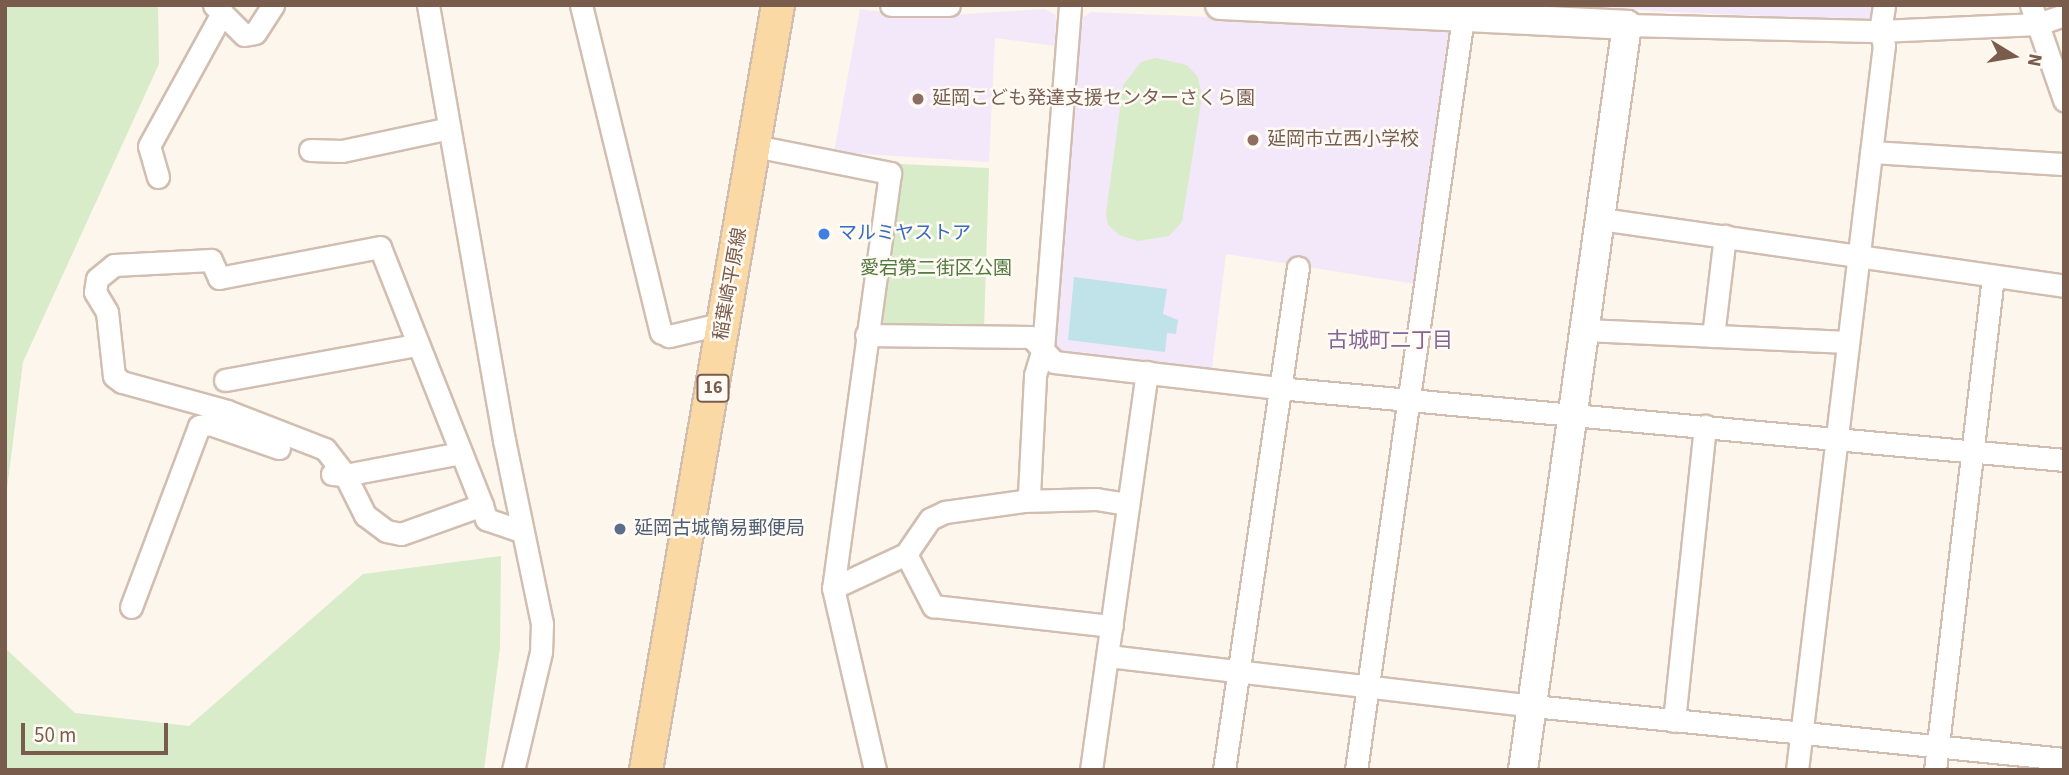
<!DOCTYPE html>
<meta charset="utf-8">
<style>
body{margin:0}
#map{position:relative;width:2069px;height:775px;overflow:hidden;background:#fdf6ec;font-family:"Source Sans 3","Noto Sans JP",sans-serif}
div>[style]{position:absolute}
.education>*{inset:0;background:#f3e8fa}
.green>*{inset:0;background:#d8ecc9}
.water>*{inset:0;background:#bfe3e8}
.roads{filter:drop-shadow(2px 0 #d1beb0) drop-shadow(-2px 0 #d1beb0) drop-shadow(0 2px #d1beb0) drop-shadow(0 -2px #d1beb0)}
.street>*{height:21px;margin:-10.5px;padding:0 10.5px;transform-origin:10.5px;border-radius:10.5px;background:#fff}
.secondary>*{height:28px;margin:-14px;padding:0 14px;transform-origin:14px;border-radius:14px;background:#fff}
.primary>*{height:32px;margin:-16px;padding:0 16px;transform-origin:16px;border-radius:16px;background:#fbd9a5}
.dots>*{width:19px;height:19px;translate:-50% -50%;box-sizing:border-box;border:4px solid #fffaf3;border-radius:50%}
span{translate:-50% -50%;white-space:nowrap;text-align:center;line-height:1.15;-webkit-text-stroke:5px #fffaf3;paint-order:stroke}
.shield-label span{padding:2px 5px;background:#fffaf3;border:2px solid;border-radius:5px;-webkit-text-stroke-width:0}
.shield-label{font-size:18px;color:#7a5c4d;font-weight:700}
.education-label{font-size:19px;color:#785e54}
.left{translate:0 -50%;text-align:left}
.shop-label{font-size:19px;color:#366cbe}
.park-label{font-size:19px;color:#537a41}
.street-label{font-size:19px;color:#7a5c4d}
.service-label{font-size:19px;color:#4e5e75}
.neighbourhood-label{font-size:21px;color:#846695}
.frame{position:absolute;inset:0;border:7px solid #7a5c4d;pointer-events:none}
.north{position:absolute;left:1978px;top:21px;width:70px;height:70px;-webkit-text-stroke:5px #fffaf3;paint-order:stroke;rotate:101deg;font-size:19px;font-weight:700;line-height:28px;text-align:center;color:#7a5c4d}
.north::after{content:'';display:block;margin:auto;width:24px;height:32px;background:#7a5c4d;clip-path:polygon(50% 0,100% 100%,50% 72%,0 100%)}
.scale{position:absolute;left:21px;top:723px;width:147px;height:32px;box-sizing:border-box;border:4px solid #7a5c4d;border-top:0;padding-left:9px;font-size:21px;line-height:24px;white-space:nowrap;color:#7a5c4d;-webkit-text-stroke:5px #fffaf3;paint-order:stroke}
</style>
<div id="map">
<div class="education">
<i style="clip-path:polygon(1527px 5px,1872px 5px,1870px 21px)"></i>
<i style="clip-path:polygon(860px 9px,918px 17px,1045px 9px,1056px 15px,1055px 46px,995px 38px,989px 162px,834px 152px)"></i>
<i style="clip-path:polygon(1091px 12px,1454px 27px,1415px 284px,1226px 254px,1212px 368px,1061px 351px,1056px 344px,1076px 22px)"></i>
</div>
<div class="green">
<i style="clip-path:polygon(5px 5px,158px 5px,159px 64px,23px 362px,5px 505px)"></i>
<i style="clip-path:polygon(1156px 58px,1187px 65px,1198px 77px,1202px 97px,1182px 222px,1169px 236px,1138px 241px,1119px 235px,1108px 225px,1106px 214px,1123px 85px,1141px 62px)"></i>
<i style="clip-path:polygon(899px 164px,989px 168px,984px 328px,877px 325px)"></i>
<i style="clip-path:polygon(501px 556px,500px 648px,484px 770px,5px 770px,5px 648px,75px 713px,189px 726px,363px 574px)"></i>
</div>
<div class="water">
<i style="clip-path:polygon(1074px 277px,1167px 289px,1163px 314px,1178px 320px,1176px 334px,1167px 333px,1165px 352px,1068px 340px)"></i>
</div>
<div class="roads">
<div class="street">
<i style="left:214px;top:5px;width:42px;rotate:45deg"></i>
<i style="left:244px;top:35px;width:11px;rotate:-10deg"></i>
<i style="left:255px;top:33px;width:33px;rotate:-57deg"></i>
<i style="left:428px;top:5px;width:442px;rotate:80.1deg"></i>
<i style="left:504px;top:440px;width:188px;rotate:78.3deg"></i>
<i style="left:542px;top:624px;width:28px;rotate:92deg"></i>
<i style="left:541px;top:652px;width:121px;rotate:103.3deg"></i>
<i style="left:581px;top:5px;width:337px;rotate:76.3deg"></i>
<i style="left:661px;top:332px;width:9px;rotate:27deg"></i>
<i style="left:669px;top:336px;width:57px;rotate:-13.3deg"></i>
<i style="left:891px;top:5px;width:58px"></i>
<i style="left:2031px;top:5px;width:101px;rotate:70.8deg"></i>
<i style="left:1627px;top:25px;width:253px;rotate:1.4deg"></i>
<i style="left:1880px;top:31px;width:158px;rotate:-2.5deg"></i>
<i style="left:2038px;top:24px;width:28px;rotate:-19deg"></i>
<i style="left:755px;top:146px;width:138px;rotate:11.3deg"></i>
<i style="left:890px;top:173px;width:419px;rotate:97.8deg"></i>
<i style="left:833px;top:588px;width:187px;rotate:77deg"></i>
<i style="left:310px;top:150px;width:32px;rotate:2deg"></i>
<i style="left:342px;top:151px;width:109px;rotate:-12.1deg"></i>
<i style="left:1871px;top:152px;width:193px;rotate:3.6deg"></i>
<i style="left:158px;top:177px;width:32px;rotate:-106deg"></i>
<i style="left:149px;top:146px;width:152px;rotate:-61.2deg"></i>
<i style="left:1601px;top:219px;width:468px;rotate:8.2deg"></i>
<i style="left:1585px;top:330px;width:263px;rotate:2.6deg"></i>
<i style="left:866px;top:335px;width:165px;rotate:0.7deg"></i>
<i style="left:1031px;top:337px;width:34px;rotate:47deg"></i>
<i style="left:1054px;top:362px;width:226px;rotate:6.6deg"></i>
<i style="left:1278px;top:388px;width:789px;rotate:5.23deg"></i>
<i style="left:1713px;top:336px;width:101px;rotate:-83.2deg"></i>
<i style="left:225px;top:380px;width:194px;rotate:-10.4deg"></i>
<i style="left:332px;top:474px;width:13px;rotate:4deg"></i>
<i style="left:345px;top:475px;width:117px;rotate:-10.8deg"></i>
<i style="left:1023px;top:501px;width:73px;rotate:-1.6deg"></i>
<i style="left:1096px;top:499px;width:32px;rotate:9deg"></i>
<i style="left:482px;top:505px;width:277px;rotate:-111.6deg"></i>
<i style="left:380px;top:247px;width:164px;rotate:169.1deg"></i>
<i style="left:219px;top:278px;width:20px;rotate:-114deg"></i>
<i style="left:211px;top:260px;width:97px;rotate:177deg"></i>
<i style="left:114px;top:265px;width:22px;rotate:141deg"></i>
<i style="left:97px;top:279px;width:13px;rotate:99deg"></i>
<i style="left:95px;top:292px;width:23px;rotate:59deg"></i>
<i style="left:107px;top:312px;width:64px;rotate:83.8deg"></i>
<i style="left:114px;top:376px;width:10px;rotate:37deg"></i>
<i style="left:122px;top:382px;width:109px;rotate:15.4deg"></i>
<i style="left:227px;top:411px;width:105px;rotate:21.2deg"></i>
<i style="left:325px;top:449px;width:33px;rotate:52deg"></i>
<i style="left:345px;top:475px;width:45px;rotate:63.4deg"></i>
<i style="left:365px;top:515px;width:26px;rotate:37deg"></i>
<i style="left:386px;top:531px;width:15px;rotate:11deg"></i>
<i style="left:401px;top:534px;width:86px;rotate:-19.7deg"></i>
<i style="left:482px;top:505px;width:15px;rotate:74deg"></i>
<i style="left:486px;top:519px;width:37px;rotate:19deg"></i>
<i style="left:906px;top:554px;width:59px;rotate:62.6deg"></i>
<i style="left:933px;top:606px;width:180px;rotate:6.4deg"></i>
<i style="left:833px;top:588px;width:81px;rotate:-25deg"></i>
<i style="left:906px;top:554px;width:42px;rotate:-55.6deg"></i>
<i style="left:930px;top:519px;width:17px;rotate:-25deg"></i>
<i style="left:945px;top:512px;width:79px;rotate:-8deg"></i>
<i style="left:1023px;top:501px;width:8px;rotate:-45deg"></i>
<i style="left:1029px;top:495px;width:120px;rotate:-87.1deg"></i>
<i style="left:1035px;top:375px;width:27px;rotate:-73deg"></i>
<i style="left:1043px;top:349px;width:345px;rotate:-85.5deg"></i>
<i style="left:131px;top:607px;width:193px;rotate:-69.4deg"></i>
<i style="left:199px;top:426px;width:11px;rotate:-10deg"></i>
<i style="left:210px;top:424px;width:73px;rotate:19.2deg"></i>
<i style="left:1108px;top:656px;width:428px;rotate:6.7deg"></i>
<i style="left:1533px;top:706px;width:534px;rotate:5.7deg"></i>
<i style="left:1674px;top:721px;width:297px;rotate:-84deg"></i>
<i style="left:1091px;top:770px;width:402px;rotate:-82deg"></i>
<i style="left:1224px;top:770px;width:508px;rotate:-81.63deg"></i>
<i style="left:1356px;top:770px;width:761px;rotate:-81.91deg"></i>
<i style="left:1797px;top:770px;width:730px;rotate:-83.16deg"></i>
<i style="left:1884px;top:45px;width:15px;rotate:-106deg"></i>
<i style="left:1880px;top:31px;width:26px;rotate:-81deg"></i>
<i style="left:1935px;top:770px;width:497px;rotate:-83.3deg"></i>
</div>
<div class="secondary">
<i style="left:1220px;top:5px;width:407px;rotate:2.8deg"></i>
<i style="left:1627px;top:25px;width:752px;rotate:97.95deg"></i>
</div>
<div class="primary">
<i style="left:646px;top:770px;width:776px;rotate:-80.21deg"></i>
</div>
</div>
<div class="dots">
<i style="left:918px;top:99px;background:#8d6e63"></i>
<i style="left:1253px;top:140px;background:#8d6e63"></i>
<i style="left:824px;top:234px;background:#3f7fe0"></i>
<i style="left:620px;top:529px;background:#5c6f8a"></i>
</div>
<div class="shield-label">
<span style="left:713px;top:388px">16</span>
</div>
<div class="education-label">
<span class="left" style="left:932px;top:99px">延岡こども発達支援センターさくら園</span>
<span class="left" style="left:1267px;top:140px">延岡市立西小学校</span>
</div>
<div class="shop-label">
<span class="left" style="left:838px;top:234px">マルミヤストア</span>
</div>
<div class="park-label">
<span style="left:936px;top:269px">愛宕第二街区公園</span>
</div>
<div class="street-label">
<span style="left:731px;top:284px;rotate:-80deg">稲葉崎平原線</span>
</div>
<div class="service-label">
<span class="left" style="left:634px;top:529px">延岡古城簡易郵便局</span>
</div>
<div class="neighbourhood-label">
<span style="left:1390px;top:340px">古城町二丁目</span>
</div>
<div class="frame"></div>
<div class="north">N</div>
<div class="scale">50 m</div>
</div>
